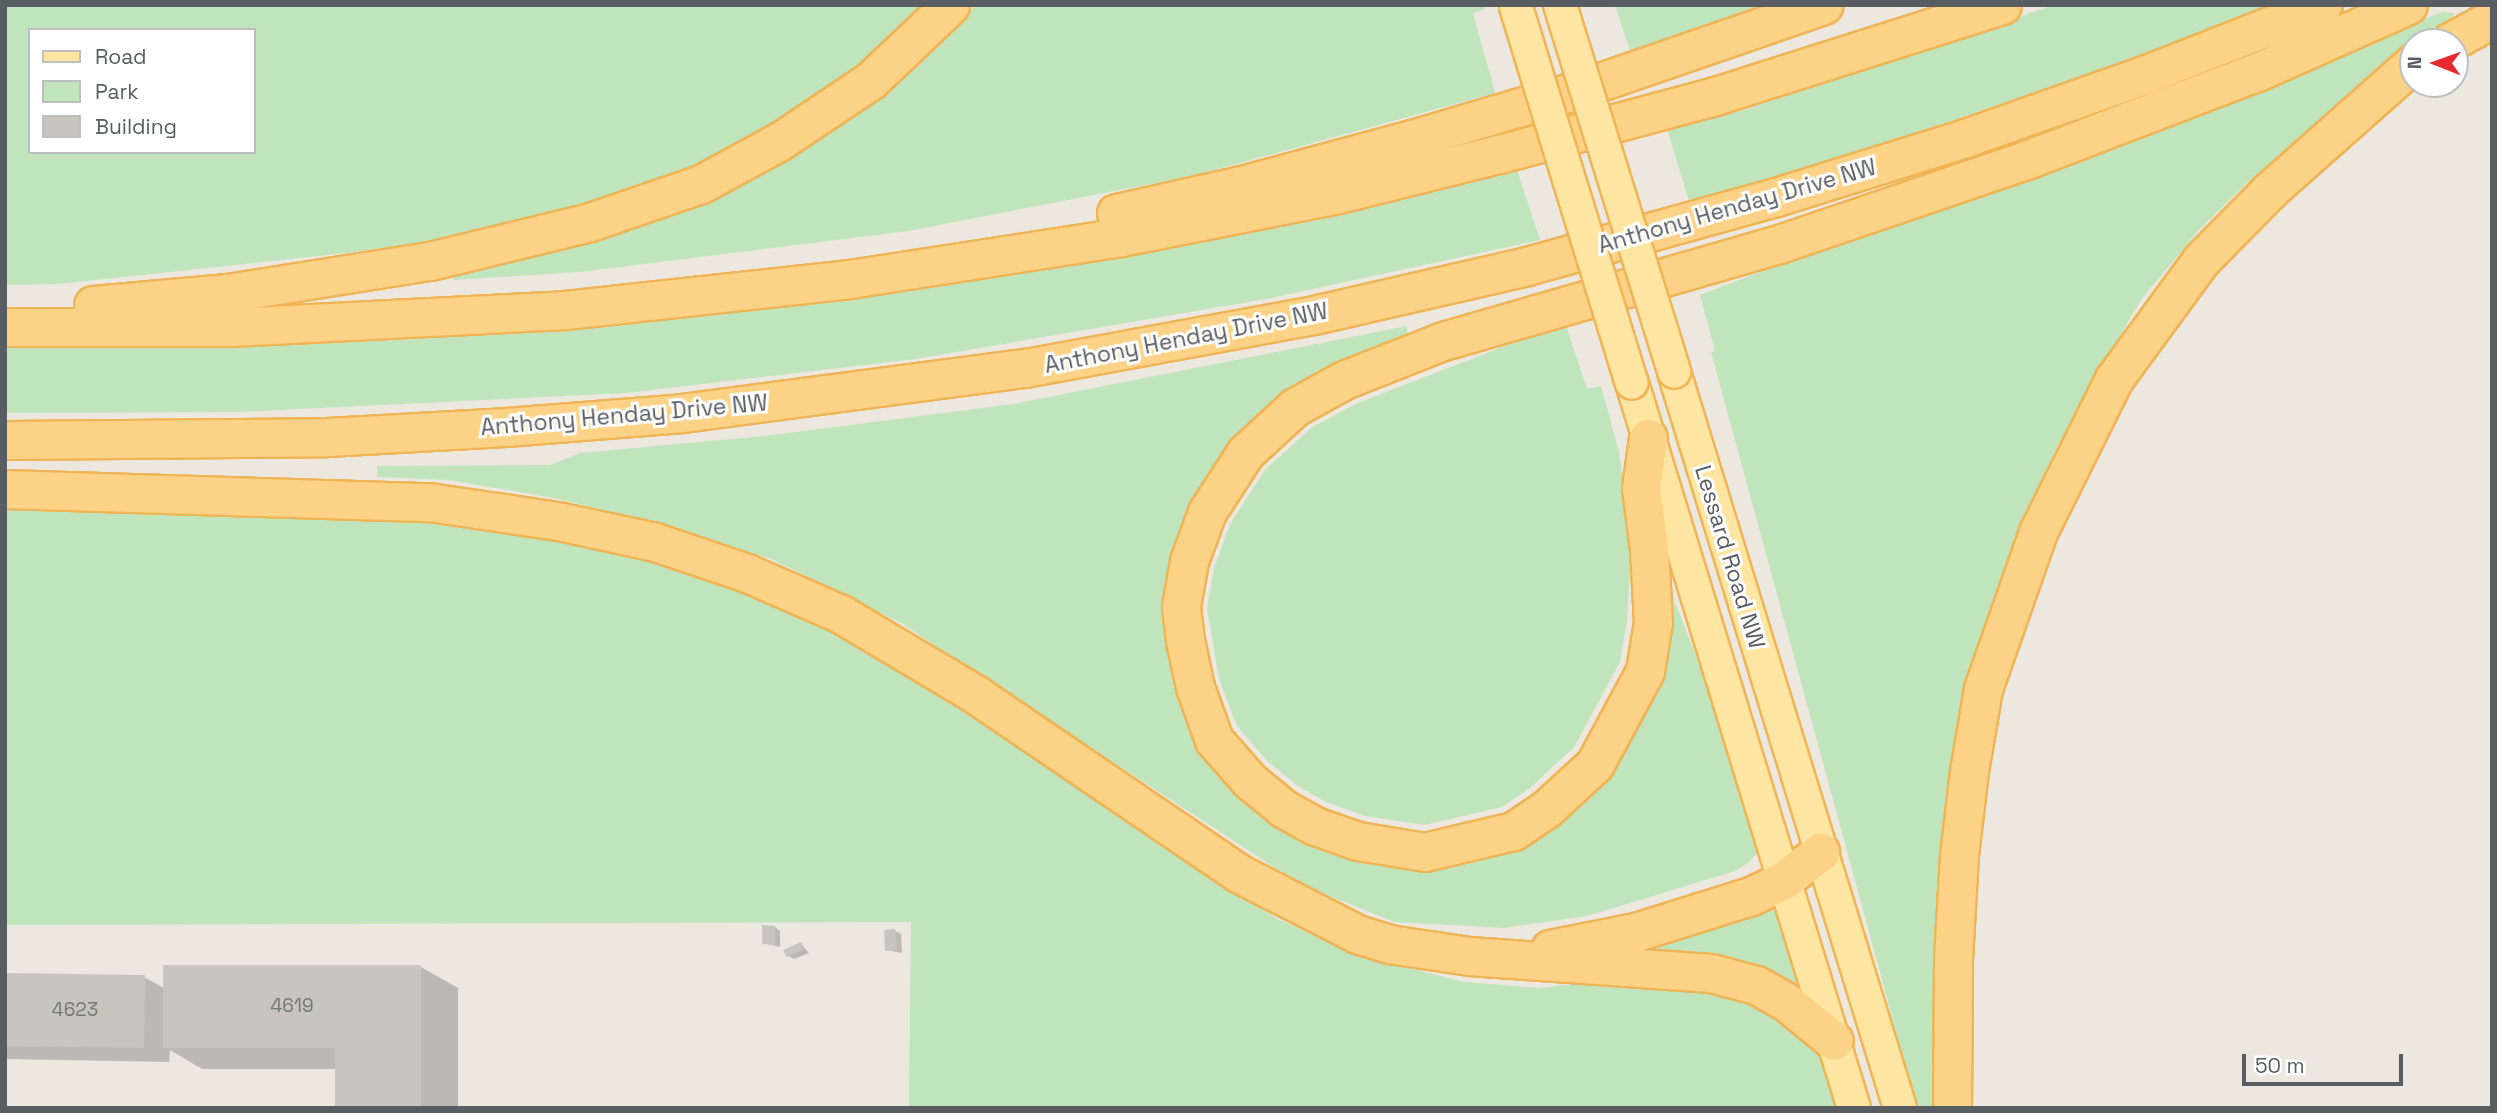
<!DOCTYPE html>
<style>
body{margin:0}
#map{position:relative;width:2497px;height:1113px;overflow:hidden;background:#ece8e0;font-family:"Space Grotesk",sans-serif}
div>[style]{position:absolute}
.green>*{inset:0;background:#c0e4bc}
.shadow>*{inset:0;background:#0003}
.building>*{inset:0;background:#c8c5bf}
.roads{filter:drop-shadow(2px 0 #efb455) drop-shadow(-2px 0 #efb455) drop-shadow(0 2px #efb455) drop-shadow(0 -2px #efb455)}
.major>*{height:32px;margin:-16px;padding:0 16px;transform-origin:16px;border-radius:16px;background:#fee6a2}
.highway>*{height:37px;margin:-18.5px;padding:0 18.5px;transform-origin:18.5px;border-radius:18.5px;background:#fcd287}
.bridges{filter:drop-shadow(2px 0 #efb455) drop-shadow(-2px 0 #efb455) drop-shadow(0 2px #efb455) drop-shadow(0 -2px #efb455)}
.major-bridge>*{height:32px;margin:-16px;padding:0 16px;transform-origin:16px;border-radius:16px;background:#fee6a2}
span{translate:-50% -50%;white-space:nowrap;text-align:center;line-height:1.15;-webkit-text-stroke:6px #fff;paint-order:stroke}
.number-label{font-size:19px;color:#747778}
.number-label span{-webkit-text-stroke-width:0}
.street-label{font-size:23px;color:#585d61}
.frame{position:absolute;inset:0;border:7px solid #585d61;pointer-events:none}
.legend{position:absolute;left:28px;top:28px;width:228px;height:126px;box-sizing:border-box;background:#fff;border:2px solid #bcbec0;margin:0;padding:9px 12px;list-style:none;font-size:21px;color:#585d61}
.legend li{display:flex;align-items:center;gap:14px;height:35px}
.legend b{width:35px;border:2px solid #bcbec0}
.north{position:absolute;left:2399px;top:28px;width:70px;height:70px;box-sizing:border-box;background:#fff;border:2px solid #bcbec0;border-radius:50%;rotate:271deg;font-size:19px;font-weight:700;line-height:28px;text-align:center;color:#585d61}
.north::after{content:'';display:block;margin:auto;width:24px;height:32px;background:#e72a2f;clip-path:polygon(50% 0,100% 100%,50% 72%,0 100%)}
.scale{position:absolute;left:2242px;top:1054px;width:161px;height:32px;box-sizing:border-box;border:4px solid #585d61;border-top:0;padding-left:9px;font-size:21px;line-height:24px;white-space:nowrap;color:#585d61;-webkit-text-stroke:5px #fff;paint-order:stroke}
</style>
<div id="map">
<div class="green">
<i style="clip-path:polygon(evenodd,5px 5px,922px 5px,859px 64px,770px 124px,693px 167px,585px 203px,426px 242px,346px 253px,58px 284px,5px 285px,5px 5px,30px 30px,254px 30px,254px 152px,30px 152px,30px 30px)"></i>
<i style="clip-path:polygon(976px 5px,1484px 5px,1485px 9px,1473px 13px,1495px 93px,1192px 176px,908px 231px,580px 272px,454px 280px,453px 273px,596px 241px,709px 202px,790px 157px,883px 95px)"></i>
<i style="clip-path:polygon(1615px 5px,1791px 5px,1634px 63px)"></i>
<i style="clip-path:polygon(2054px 5px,2273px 5px,2151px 52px,1849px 156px,1689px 201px,1667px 129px,1748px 109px)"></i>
<i style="clip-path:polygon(2442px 12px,2454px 13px,2451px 20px,2421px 42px,2413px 42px,2413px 49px,2251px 179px,2199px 230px,2140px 301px,2054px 452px,2000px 579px,1978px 643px,1954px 768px,1939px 1108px,1917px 1108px,1711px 352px,1715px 351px,1700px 295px)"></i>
<i style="clip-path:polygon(1517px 170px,1540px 240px,1266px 299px,916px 359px,626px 393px,239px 412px,5px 413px,5px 348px,245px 347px,422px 339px,675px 319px,890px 292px,1181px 246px)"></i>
<i style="clip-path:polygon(1565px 323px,1587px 389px,1601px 386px,1619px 452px,1631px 549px,1627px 620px,1620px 662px,1574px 747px,1530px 788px,1502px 807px,1424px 825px,1365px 816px,1326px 802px,1298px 786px,1268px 762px,1237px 726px,1219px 679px,1207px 608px,1214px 568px,1230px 524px,1265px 470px,1311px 428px,1355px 404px)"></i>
<i style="clip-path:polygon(1407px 326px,1407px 337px,1221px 458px,1188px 509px,1169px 568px,1169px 648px,1182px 705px,1220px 771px,1434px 860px,1594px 785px,1635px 732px,1660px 662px,1669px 602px,1674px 600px,1715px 704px,1757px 841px,1757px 853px,1748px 863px,1735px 871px,1587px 916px,1504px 928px,1394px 922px,1298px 883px,901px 623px,771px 559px,678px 529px,559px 499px,449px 480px,377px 477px,377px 466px,550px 465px,580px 453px,764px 436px,1014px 404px)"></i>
<i style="clip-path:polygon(5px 504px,406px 516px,629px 553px,750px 592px,879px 656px,1279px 920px,1367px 958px,1465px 982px,1539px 988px,1657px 975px,1728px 982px,1810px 1039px,1827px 1067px,1839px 1108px,909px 1108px,911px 922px,5px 925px)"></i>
<i style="clip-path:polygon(1769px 906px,1775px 910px,1803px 994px,1643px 950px,1642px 945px)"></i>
</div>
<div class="shadow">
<i style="clip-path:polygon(775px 927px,780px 931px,780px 947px,764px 943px)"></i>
<i style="clip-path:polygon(895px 931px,901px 934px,902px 953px,887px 950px)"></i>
<i style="clip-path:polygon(801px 944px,809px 953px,794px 959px,788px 956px)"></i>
<i style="clip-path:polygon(421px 967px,458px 988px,458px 1108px,336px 1108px,336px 1069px,202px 1069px,170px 1050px,169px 1062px,5px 1059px,5px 975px,144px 977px,164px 988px)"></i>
</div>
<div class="building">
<i style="clip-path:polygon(762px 925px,775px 926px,775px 945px,762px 944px)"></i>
<i style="clip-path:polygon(895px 929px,897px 950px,885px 951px,884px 930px)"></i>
<i style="clip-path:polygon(801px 942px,805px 949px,786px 957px,783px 950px)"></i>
<i style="clip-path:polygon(163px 965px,421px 965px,421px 1108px,335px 1108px,335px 1048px,163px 1048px)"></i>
<i style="clip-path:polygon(5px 973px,145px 975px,144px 1048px,5px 1046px)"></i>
</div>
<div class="roads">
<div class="major">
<i style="left:1674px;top:372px;width:770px;rotate:72.93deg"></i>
<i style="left:1632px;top:383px;width:758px;rotate:72.98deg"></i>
</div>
<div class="highway">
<i style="left:2450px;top:42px;width:48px;rotate:-28.7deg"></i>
<i style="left:1116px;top:213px;width:128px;rotate:-12.6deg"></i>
<i style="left:1241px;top:185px;width:177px;rotate:-15.1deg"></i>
<i style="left:1412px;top:139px;width:166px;rotate:-16.5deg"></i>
<i style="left:1571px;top:92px;width:267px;rotate:-19deg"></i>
<i style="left:93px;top:305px;width:135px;rotate:-5.1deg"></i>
<i style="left:227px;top:293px;width:206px;rotate:-9deg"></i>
<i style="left:430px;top:261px;width:165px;rotate:-13.7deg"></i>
<i style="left:590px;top:222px;width:117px;rotate:-18.9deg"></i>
<i style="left:701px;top:184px;width:90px;rotate:-28.6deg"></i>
<i style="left:780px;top:141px;width:110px;rotate:-33.8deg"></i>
<i style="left:871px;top:80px;width:109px;rotate:-43.5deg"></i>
<i style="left:5px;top:327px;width:226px"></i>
<i style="left:231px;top:327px;width:334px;rotate:-2.9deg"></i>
<i style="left:565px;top:310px;width:287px;rotate:-6.2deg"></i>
<i style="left:850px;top:279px;width:274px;rotate:-8.8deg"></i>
<i style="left:1121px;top:237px;width:217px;rotate:-11.2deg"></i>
<i style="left:1334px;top:195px;width:170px;rotate:-14deg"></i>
<i style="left:1499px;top:154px;width:224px;rotate:-15deg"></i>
<i style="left:1715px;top:96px;width:301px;rotate:-17.6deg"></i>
<i style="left:1648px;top:438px;width:50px;rotate:98deg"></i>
<i style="left:1641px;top:488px;width:62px;rotate:82.5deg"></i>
<i style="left:1649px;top:549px;width:73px;rotate:86.9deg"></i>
<i style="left:1653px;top:622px;width:50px;rotate:99.3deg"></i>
<i style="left:1645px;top:671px;width:106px;rotate:118.3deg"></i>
<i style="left:1595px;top:764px;width:67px;rotate:137.4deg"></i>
<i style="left:1546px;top:809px;width:40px;rotate:146deg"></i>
<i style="left:1513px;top:831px;width:90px;rotate:166.6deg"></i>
<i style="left:1425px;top:852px;width:68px;rotate:-170.7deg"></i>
<i style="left:1358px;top:841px;width:46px;rotate:-160.8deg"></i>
<i style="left:1315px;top:826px;width:37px;rotate:-151deg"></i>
<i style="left:1283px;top:808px;width:43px;rotate:-140.7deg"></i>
<i style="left:1250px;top:781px;width:55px;rotate:-131.3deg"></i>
<i style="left:1214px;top:740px;width:56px;rotate:-109.7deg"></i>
<i style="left:1195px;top:687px;width:48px;rotate:-102deg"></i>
<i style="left:1185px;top:640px;width:34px;rotate:-97deg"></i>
<i style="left:1181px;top:606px;width:46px;rotate:-79.9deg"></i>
<i style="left:1189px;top:561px;width:52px;rotate:-69.8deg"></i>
<i style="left:1207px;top:512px;width:70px;rotate:-57.2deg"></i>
<i style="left:1245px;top:453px;width:68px;rotate:-42.6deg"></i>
<i style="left:1295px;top:407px;width:56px;rotate:-28.9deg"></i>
<i style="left:1344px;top:380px;width:106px;rotate:-21.5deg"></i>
<i style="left:1443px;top:341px;width:350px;rotate:-16.1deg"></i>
<i style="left:1779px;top:244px;width:261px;rotate:-18.8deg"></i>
<i style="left:2026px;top:160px;width:247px;rotate:-20.9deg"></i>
<i style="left:2257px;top:72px;width:165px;rotate:-23.9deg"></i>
<i style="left:5px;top:440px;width:322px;rotate:-0.5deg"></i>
<i style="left:327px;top:437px;width:179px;rotate:-3.2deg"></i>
<i style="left:506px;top:427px;width:177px;rotate:-4.5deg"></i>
<i style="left:682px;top:413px;width:346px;rotate:-7.5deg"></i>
<i style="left:1025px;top:368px;width:298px;rotate:-10.4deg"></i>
<i style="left:1318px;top:314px;width:214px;rotate:-12.9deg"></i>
<i style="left:1527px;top:266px;width:258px;rotate:-15.5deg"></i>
<i style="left:1776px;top:197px;width:198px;rotate:-17.3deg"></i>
<i style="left:1965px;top:138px;width:190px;rotate:-19.4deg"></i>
<i style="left:2144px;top:75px;width:192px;rotate:-21.4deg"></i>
<i style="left:5px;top:489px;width:424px;rotate:1.8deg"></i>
<i style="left:429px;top:502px;width:130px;rotate:8.4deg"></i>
<i style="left:558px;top:521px;width:99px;rotate:12.2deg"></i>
<i style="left:655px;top:542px;width:97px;rotate:18.6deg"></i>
<i style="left:747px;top:573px;width:103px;rotate:23.6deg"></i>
<i style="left:841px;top:614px;width:156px;rotate:30.8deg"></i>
<i style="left:975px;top:694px;width:318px;rotate:34.2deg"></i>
<i style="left:1238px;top:873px;width:134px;rotate:27.1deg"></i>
<i style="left:1357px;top:934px;width:34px;rotate:17deg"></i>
<i style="left:1389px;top:944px;width:81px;rotate:8.5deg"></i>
<i style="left:1469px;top:956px;width:243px;rotate:4deg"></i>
<i style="left:1711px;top:973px;width:47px;rotate:14.9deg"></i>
<i style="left:1756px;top:985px;width:33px;rotate:29deg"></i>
<i style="left:1785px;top:1001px;width:63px;rotate:39.2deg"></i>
<i style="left:1550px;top:949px;width:91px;rotate:-11.4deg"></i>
<i style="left:1639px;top:931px;width:117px;rotate:-17.4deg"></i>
<i style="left:1751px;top:896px;width:37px;rotate:-26deg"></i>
<i style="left:1784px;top:880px;width:46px;rotate:-37.9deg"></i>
<i style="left:1952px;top:1108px;width:149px;rotate:-89.6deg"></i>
<i style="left:1953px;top:959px;width:104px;rotate:-86.7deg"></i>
<i style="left:1959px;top:855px;width:85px;rotate:-83.2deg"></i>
<i style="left:1969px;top:771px;width:83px;rotate:-80.3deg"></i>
<i style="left:1983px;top:689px;width:166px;rotate:-70.7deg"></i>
<i style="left:2038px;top:532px;width:171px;rotate:-63.6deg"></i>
<i style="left:2114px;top:379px;width:147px;rotate:-53.8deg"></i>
<i style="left:2201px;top:260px;width:97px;rotate:-45.4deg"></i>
<i style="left:2269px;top:191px;width:193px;rotate:-41.6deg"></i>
</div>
</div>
<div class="bridges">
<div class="major-bridge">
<i style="left:1560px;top:5px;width:384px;rotate:72.7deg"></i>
<i style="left:1516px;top:7px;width:393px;rotate:72.9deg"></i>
</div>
</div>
<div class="number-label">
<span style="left:292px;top:1006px">4619</span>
<span style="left:75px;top:1010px">4623</span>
</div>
<div class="street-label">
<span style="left:1737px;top:206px;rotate:-16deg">Anthony Henday Drive NW</span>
<span style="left:1186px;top:338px;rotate:-11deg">Anthony Henday Drive NW</span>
<span style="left:624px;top:415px;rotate:-5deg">Anthony Henday Drive NW</span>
<span style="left:1730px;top:557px;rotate:73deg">Lessard Road NW</span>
</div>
<div class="frame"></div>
<ul class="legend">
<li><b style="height:9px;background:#fee6a2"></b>Road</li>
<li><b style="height:19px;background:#c0e4bc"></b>Park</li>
<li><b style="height:19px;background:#c8c5bf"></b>Building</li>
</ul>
<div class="north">N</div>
<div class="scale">50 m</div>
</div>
